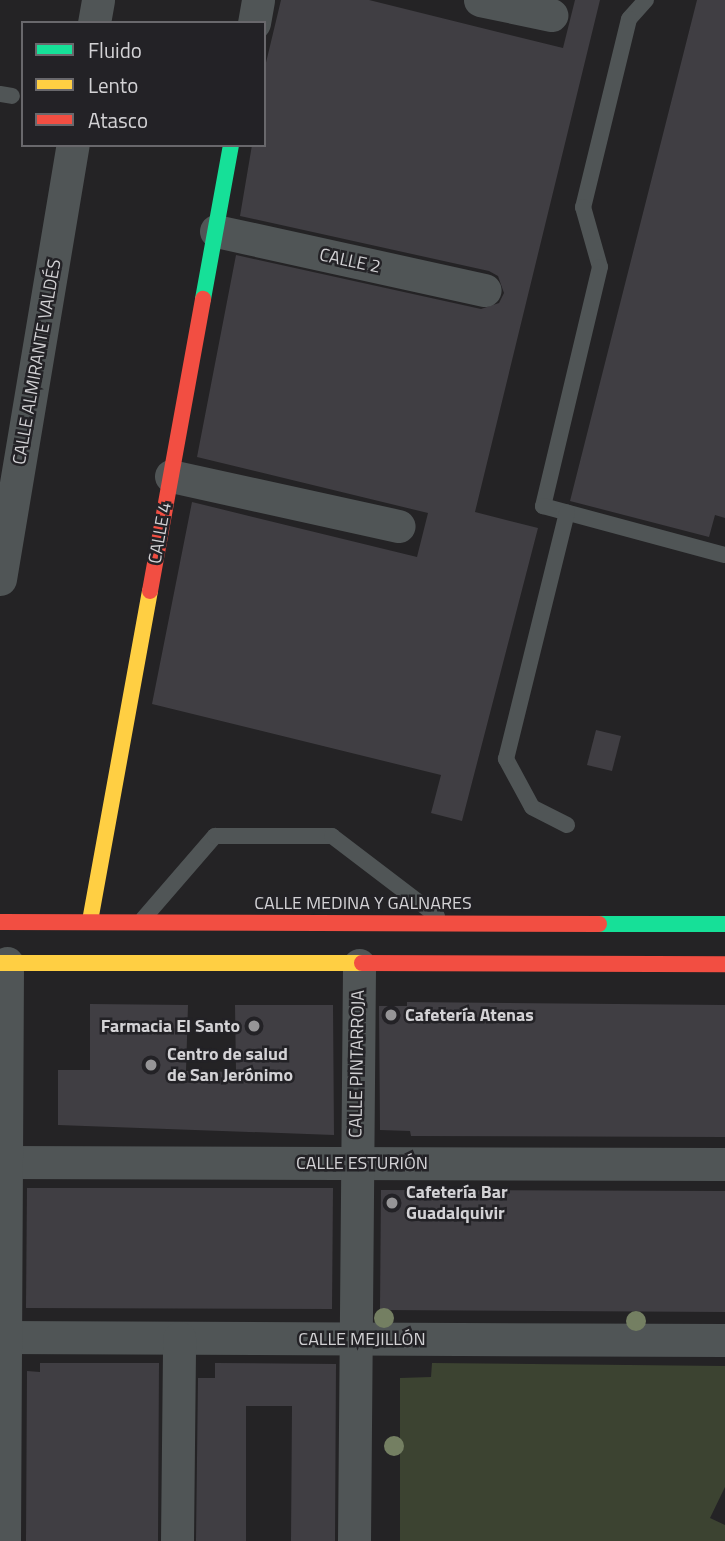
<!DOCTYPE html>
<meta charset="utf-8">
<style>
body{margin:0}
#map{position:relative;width:725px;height:1541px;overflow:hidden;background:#242325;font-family:"Titillium Web",sans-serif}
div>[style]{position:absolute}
.green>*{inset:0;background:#3c4331}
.building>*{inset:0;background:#403e43}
.lane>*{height:16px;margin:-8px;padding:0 8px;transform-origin:8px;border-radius:8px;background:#505556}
.street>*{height:33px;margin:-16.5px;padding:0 16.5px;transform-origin:16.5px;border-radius:16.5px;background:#505556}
.fast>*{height:16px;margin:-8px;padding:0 8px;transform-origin:8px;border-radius:8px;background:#16e098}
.slow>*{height:16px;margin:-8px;padding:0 8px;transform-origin:8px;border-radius:8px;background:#ffcf43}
.jam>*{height:16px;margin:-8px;padding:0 8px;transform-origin:8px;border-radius:8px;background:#f24e42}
.trees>*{width:20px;height:20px;margin:-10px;border-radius:50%;background:#747f62}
.dots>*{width:19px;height:19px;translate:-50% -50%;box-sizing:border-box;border:4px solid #232226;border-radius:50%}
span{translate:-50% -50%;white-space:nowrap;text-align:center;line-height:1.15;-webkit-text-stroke:5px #232226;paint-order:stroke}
.street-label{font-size:18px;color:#d3d2d5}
.poi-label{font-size:18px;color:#d3d2d5;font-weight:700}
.left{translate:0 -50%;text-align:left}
.right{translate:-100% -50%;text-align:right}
.legend{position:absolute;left:21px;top:21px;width:245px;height:126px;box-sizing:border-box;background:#232226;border:2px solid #69686c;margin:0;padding:9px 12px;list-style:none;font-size:21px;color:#d3d2d5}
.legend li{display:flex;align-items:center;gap:14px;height:35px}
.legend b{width:35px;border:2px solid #69686c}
</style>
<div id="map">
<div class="green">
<i style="clip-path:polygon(432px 1363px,725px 1366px,725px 1487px,710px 1518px,725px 1525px,725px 1541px,400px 1541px,400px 1378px,431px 1377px)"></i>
</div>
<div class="building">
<i style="clip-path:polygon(281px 0,369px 0,563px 48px,575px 0,600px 0,475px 512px,538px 528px,462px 821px,431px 813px,441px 775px,152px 704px,192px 502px,417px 557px,428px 513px,197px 457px,236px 255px,481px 309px,499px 303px,504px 293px,498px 276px,489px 271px,240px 216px,252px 145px,264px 145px,264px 71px)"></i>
<i style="clip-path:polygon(697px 0,725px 0,725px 518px,715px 515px,709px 537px,570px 501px)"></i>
<i style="clip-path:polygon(596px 730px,621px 736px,612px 771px,587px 765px)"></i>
<i style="clip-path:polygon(407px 1002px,725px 1005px,725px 1137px,411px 1136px,410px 1131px,380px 1130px,379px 1006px,407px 1006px)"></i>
<i style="clip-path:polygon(90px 1004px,188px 1005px,186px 1071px,236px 1072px,235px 1005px,333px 1005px,334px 1135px,58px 1125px,58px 1070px,90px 1070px)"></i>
<i style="clip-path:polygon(27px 1188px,333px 1188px,332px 1309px,26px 1308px)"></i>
<i style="clip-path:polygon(381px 1190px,725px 1191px,725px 1312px,380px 1310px)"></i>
<i style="clip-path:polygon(40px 1363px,159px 1363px,158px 1541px,26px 1541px,27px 1371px,40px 1372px)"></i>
<i style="clip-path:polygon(215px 1363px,336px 1364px,335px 1541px,291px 1541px,292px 1406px,246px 1406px,246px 1541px,196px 1541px,198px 1378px,215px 1378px)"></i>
</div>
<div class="lane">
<i style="left:646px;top:0;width:25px;rotate:132deg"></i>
<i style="left:629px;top:19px;width:194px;rotate:103.7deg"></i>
<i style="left:583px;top:207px;width:62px;rotate:74.2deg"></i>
<i style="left:600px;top:267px;width:246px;rotate:103.4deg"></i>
<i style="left:543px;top:506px;width:188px;rotate:15.1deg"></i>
<i style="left:0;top:94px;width:12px;rotate:9deg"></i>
<i style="left:567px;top:825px;width:39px;rotate:-153deg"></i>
<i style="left:532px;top:807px;width:55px;rotate:-118.4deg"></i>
<i style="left:506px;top:759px;width:254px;rotate:-76.1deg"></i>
<i style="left:143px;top:919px;width:110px;rotate:-49.1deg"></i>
<i style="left:215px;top:836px;width:117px"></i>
<i style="left:332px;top:836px;width:132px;rotate:37.3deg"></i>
</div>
<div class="street">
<i style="left:480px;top:0;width:73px;rotate:11.9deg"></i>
<i style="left:94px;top:23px;width:23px;rotate:-80deg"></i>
<i style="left:254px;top:23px;width:23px;rotate:-80deg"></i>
<i style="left:216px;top:231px;width:275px;rotate:12.4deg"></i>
<i style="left:171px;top:476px;width:233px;rotate:12.4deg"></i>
<i style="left:0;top:579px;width:440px;rotate:-80.5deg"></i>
<i style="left:0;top:1162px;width:725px;rotate:0.16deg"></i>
<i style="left:0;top:1337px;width:725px;rotate:0.24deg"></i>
<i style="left:4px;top:1541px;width:578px;rotate:-89.7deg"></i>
<i style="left:177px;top:1541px;width:203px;rotate:-89.4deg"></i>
<i style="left:354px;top:1541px;width:576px;rotate:-89.5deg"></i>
</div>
<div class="fast">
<i style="left:203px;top:299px;width:157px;rotate:-79.7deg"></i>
<i style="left:599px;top:924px;width:126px"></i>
</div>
<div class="slow">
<i style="left:90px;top:921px;width:335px;rotate:-79.7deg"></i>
<i style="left:0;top:963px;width:362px"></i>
</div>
<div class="jam">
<i style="left:150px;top:591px;width:297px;rotate:-79.7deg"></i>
<i style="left:0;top:922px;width:599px;rotate:0.19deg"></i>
<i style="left:362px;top:963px;width:363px;rotate:0.2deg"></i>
</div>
<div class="trees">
<i style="left:384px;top:1318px"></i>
<i style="left:636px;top:1321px"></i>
<i style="left:394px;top:1446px"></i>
</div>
<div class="dots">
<i style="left:391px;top:1015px;background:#969597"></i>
<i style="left:254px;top:1026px;background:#969597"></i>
<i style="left:151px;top:1065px;background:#969597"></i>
<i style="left:392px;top:1203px;background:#969597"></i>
</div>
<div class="street-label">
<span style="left:350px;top:261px;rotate:12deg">CALLE 2</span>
<span style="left:37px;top:362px;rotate:-80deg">CALLE ALMIRANTE VALDÉS</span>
<span style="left:160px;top:533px;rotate:-80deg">CALLE 4</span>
<span style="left:363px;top:903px">CALLE MEDINA Y GALNARES</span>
<span style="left:357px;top:1064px;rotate:-89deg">CALLE PINTARROJA</span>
<span style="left:362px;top:1163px">CALLE ESTURIÓN</span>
<span style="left:362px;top:1339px">CALLE MEJILLÓN</span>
</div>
<div class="poi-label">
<span class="left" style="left:405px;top:1015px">Cafetería Atenas</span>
<span class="right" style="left:240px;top:1026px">Farmacia El Santo</span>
<span class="left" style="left:167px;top:1065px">Centro de salud<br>de San Jerónimo</span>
<span class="left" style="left:406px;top:1203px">Cafetería Bar<br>Guadalquivir</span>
</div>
<ul class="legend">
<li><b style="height:9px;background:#16e098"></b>Fluido</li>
<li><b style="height:9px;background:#ffcf43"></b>Lento</li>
<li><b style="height:9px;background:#f24e42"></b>Atasco</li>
</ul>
</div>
